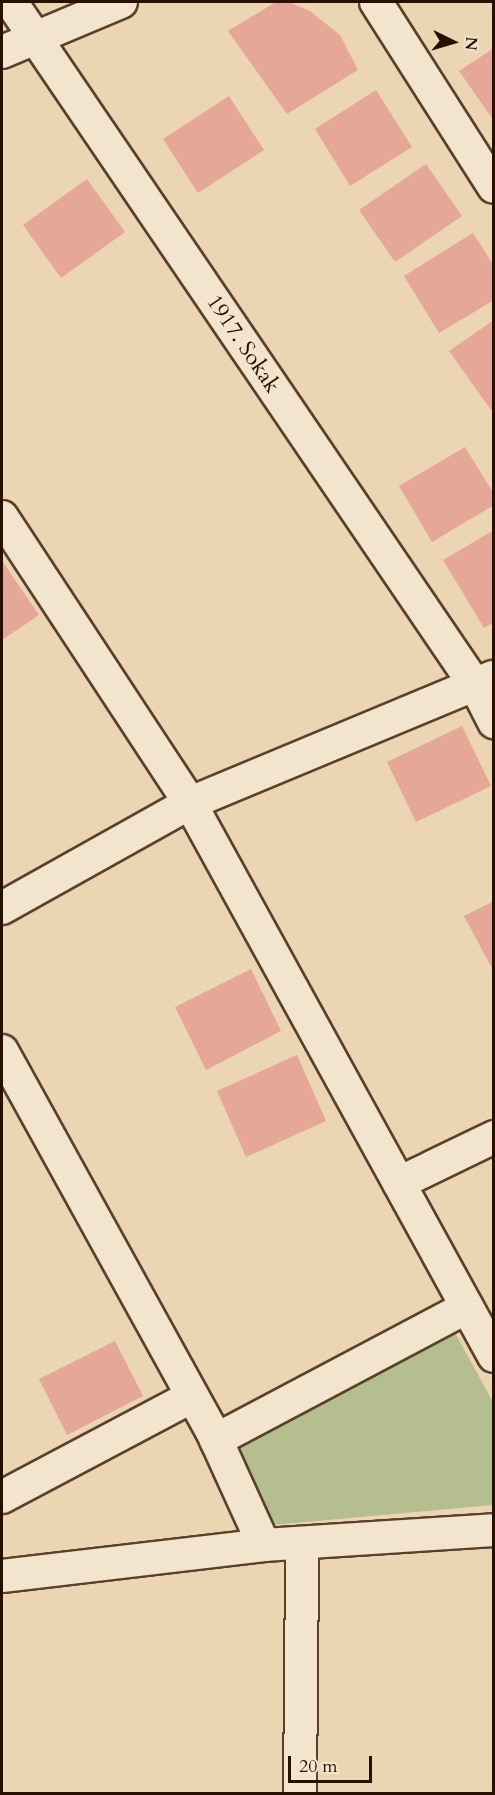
<!DOCTYPE html>
<style>
body{margin:0}
#map{position:relative;width:495px;height:1795px;overflow:hidden;background:#ebd5b2;font-family:Cardo,serif}
div>[style]{position:absolute}
.green>*{inset:0;background:#b4be8e}
.building>*{inset:0;background:#e5a797}
.roads{filter:drop-shadow(2px 0 #59412c) drop-shadow(-2px 0 #59412c) drop-shadow(0 2px #59412c) drop-shadow(0 -2px #59412c)}
.minor>*{height:32px;margin:-16px;padding:0 16px;transform-origin:16px;border-radius:16px;background:#f2e4cd}
span{translate:-50% -50%;white-space:nowrap;text-align:center;line-height:1.15;-webkit-text-stroke:5px #f2e4cd;paint-order:stroke}
.street-label{font-size:22px;color:#281000}
.frame{position:absolute;inset:0;border:3px solid #281000;pointer-events:none}
.north{position:absolute;left:423px;top:12px;width:60px;height:60px;-webkit-text-stroke:4px #f2e4cd;paint-order:stroke;rotate:95deg;font-size:16px;font-weight:700;line-height:24px;text-align:center;color:#281000}
.north::after{content:'';display:block;margin:auto;width:21px;height:27px;background:#281000;clip-path:polygon(50% 0,100% 100%,50% 72%,0 100%)}
.scale{position:absolute;left:288px;top:1756px;width:84px;height:27px;box-sizing:border-box;border:3px solid #281000;border-top:0;padding-left:8px;font-size:18px;line-height:21px;white-space:nowrap;color:#281000;-webkit-text-stroke:4px #f2e4cd;paint-order:stroke}
</style>
<div id="map">
<div class="green">
<i style="clip-path:polygon(454px 1331px,493px 1402px,493px 1505px,273px 1525px,236px 1455px,242px 1443px)"></i>
</div>
<div class="building">
<i style="clip-path:polygon(276px 2px,289px 2px,310px 11px,340px 35px,358px 70px,287px 114px,228px 31px)"></i>
<i style="clip-path:polygon(494px 48px,494px 121px,459px 71px)"></i>
<i style="clip-path:polygon(376px 90px,412px 147px,350px 186px,315px 129px)"></i>
<i style="clip-path:polygon(229px 96px,264px 150px,198px 193px,163px 139px)"></i>
<i style="clip-path:polygon(426px 164px,462px 216px,395px 262px,359px 210px)"></i>
<i style="clip-path:polygon(87px 179px,125px 232px,61px 278px,23px 225px)"></i>
<i style="clip-path:polygon(473px 233px,494px 266px,494px 300px,439px 333px,404px 276px)"></i>
<i style="clip-path:polygon(494px 320px,494px 409px,491px 410px,449px 351px)"></i>
<i style="clip-path:polygon(465px 447px,494px 494px,494px 505px,432px 542px,399px 486px)"></i>
<i style="clip-path:polygon(494px 530px,494px 622px,484px 628px,443px 560px)"></i>
<i style="clip-path:polygon(2px 561px,39px 615px,2px 640px)"></i>
<i style="clip-path:polygon(462px 726px,491px 786px,416px 822px,387px 762px)"></i>
<i style="clip-path:polygon(494px 901px,494px 972px,464px 916px)"></i>
<i style="clip-path:polygon(251px 969px,281px 1031px,206px 1070px,175px 1007px)"></i>
<i style="clip-path:polygon(297px 1055px,326px 1121px,246px 1157px,217px 1091px)"></i>
<i style="clip-path:polygon(115px 1341px,143px 1396px,67px 1435px,39px 1379px)"></i>
</div>
<div class="roads">
<div class="minor">
<i style="left:11px;top:2px;width:826px;rotate:55.81deg"></i>
<i style="left:475px;top:685px;width:42px;rotate:62.8deg"></i>
<i style="left:376px;top:2px;width:219px;rotate:57.5deg"></i>
<i style="left:2px;top:52px;width:129px;rotate:-22.8deg"></i>
<i style="left:2px;top:517px;width:342px;rotate:56.7deg"></i>
<i style="left:190px;top:803px;width:631px;rotate:61.2deg"></i>
<i style="left:2px;top:908px;width:215px;rotate:-29.2deg"></i>
<i style="left:190px;top:803px;width:328px;rotate:-22.6deg"></i>
<i style="left:2px;top:1051px;width:434px;rotate:61.1deg"></i>
<i style="left:212px;top:1431px;width:125px;rotate:65.5deg"></i>
<i style="left:399px;top:1183px;width:106px;rotate:-25.8deg"></i>
<i style="left:216px;top:1440px;width:284px;rotate:-27.9deg"></i>
<i style="left:2px;top:1497px;width:214px;rotate:-27.9deg"></i>
<i style="left:2px;top:1576px;width:264px;rotate:-6.7deg"></i>
<i style="left:264px;top:1545px;width:230px;rotate:-3.7deg"></i>
<i style="left:300px;top:1794px;width:250px;rotate:-89.5deg"></i>
</div>
</div>
<div class="street-label">
<span style="left:243px;top:344px;rotate:56deg">1917. Sokak</span>
</div>
<div class="frame"></div>
<div class="north">N</div>
<div class="scale">20 m</div>
</div>
